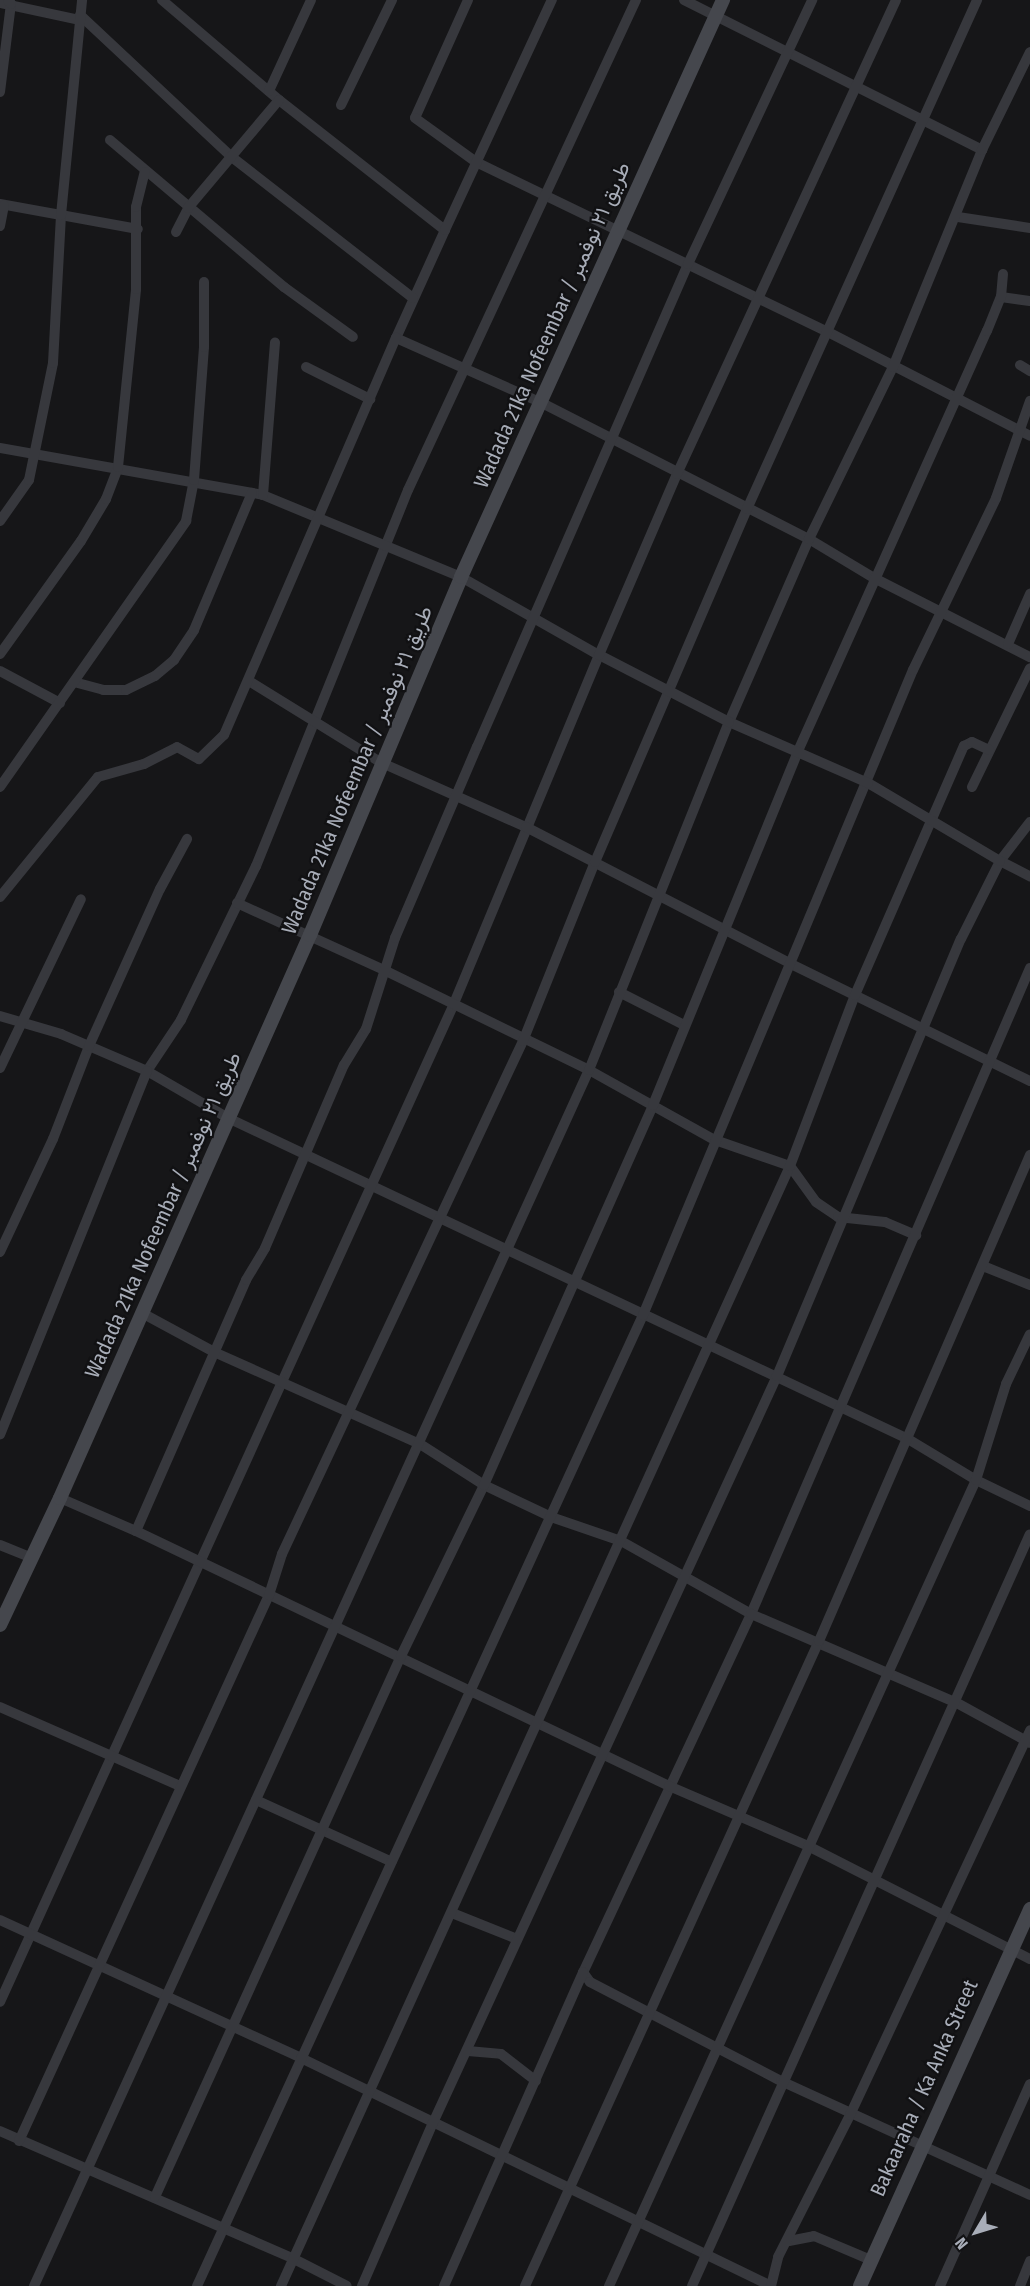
<!DOCTYPE html>
<meta charset="utf-8">
<style>
body{margin:0}
#map{position:relative;width:1030px;height:2286px;overflow:hidden;background:#161618;font-family:"Fira Sans Condensed",Vazirmatn,sans-serif}
div>[style]{position:absolute}
.street>*{height:10px;margin:-5px;padding:0 5px;transform-origin:5px;border-radius:5px;background:#37383d}
.secondary>*{height:14px;margin:-7px;padding:0 7px;transform-origin:7px;border-radius:7px;background:#45474d}
span{translate:-50% -50%;white-space:nowrap;text-align:center;line-height:1.15;-webkit-text-stroke:4.5px #111113;paint-order:stroke}
.street-label{font-size:21px;color:#a8adb8}
.north{position:absolute;left:946px;top:2202px;width:60px;height:60px;-webkit-text-stroke:4px #111113;paint-order:stroke;rotate:232deg;font-size:16px;font-weight:700;line-height:24px;text-align:center;color:#a8adb8}
.north::after{content:'';display:block;margin:auto;width:21px;height:27px;background:#a8adb8;clip-path:polygon(50% 0,100% 100%,50% 72%,0 100%)}
</style>
<div id="map">
<div class="street">
<i style="left:162px;top:0;width:154px;rotate:40.5deg"></i>
<i style="left:279px;top:100px;width:211px;rotate:38.1deg"></i>
<i style="left:445px;top:230px;width:119px;rotate:114.4deg"></i>
<i style="left:396px;top:338px;width:158px;rotate:24deg"></i>
<i style="left:540px;top:402px;width:302px;rotate:27deg"></i>
<i style="left:809px;top:539px;width:76px;rotate:31deg"></i>
<i style="left:874px;top:578px;width:175px;rotate:26.9deg"></i>
<i style="left:468px;top:0;width:129px;rotate:114.2deg"></i>
<i style="left:415px;top:118px;width:75px;rotate:35.8deg"></i>
<i style="left:476px;top:162px;width:389px;rotate:25.8deg"></i>
<i style="left:826px;top:331px;width:229px;rotate:27.2deg"></i>
<i style="left:636px;top:0;width:540px;rotate:114.95deg"></i>
<i style="left:408px;top:490px;width:406px;rotate:112deg"></i>
<i style="left:256px;top:866px;width:171px;rotate:116deg"></i>
<i style="left:181px;top:1020px;width:61px;rotate:123.7deg"></i>
<i style="left:147px;top:1071px;width:94px;rotate:30.1deg"></i>
<i style="left:228px;top:1118px;width:752px;rotate:25.27deg"></i>
<i style="left:908px;top:1439px;width:79px;rotate:31.1deg"></i>
<i style="left:976px;top:1480px;width:60px;rotate:25.7deg"></i>
<i style="left:684px;top:0;width:334px;rotate:26.7deg"></i>
<i style="left:0;top:3px;width:82px;rotate:12deg"></i>
<i style="left:80px;top:15px;width:209px;rotate:43.1deg"></i>
<i style="left:233px;top:158px;width:228px;rotate:37.9deg"></i>
<i style="left:269px;top:91px;width:100px;rotate:-65.2deg"></i>
<i style="left:0;top:92px;width:89px;rotate:-82.9deg"></i>
<i style="left:11px;top:4px;width:5px;rotate:-127deg"></i>
<i style="left:341px;top:105px;width:117px;rotate:-64.1deg"></i>
<i style="left:110px;top:140px;width:228px;rotate:40.2deg"></i>
<i style="left:284px;top:287px;width:85px;rotate:35.9deg"></i>
<i style="left:0;top:204px;width:140px;rotate:10.3deg"></i>
<i style="left:958px;top:217px;width:73px;rotate:8.7deg"></i>
<i style="left:0;top:226px;width:21px;rotate:-79deg"></i>
<i style="left:445px;top:230px;width:254px;rotate:-65.1deg"></i>
<i style="left:176px;top:232px;width:27px;rotate:-63deg"></i>
<i style="left:188px;top:208px;width:141px;rotate:-49.9deg"></i>
<i style="left:1001px;top:297px;width:29px;rotate:8deg"></i>
<i style="left:1020px;top:365px;width:12px;rotate:31deg"></i>
<i style="left:306px;top:367px;width:72px;rotate:26.6deg"></i>
<i style="left:0;top:448px;width:267px;rotate:10.1deg"></i>
<i style="left:263px;top:495px;width:214px;rotate:22.5deg"></i>
<i style="left:461px;top:577px;width:159px;rotate:29.5deg"></i>
<i style="left:599px;top:655px;width:380px;rotate:112.6deg"></i>
<i style="left:453px;top:1006px;width:1094px;rotate:114.46deg"></i>
<i style="left:263px;top:495px;width:153px;rotate:-85.5deg"></i>
<i style="left:0;top:521px;width:50px;rotate:-54.7deg"></i>
<i style="left:29px;top:480px;width:119px;rotate:-78.4deg"></i>
<i style="left:53px;top:363px;width:148px;rotate:-86.9deg"></i>
<i style="left:61px;top:215px;width:216px;rotate:-84.4deg"></i>
<i style="left:1008px;top:644px;width:55px;rotate:-66.3deg"></i>
<i style="left:0;top:654px;width:139px;rotate:-54.4deg"></i>
<i style="left:81px;top:541px;width:49px;rotate:-59.2deg"></i>
<i style="left:106px;top:499px;width:34px;rotate:-69deg"></i>
<i style="left:118px;top:467px;width:179px;rotate:-84.2deg"></i>
<i style="left:136px;top:289px;width:82px;rotate:-90deg"></i>
<i style="left:136px;top:207px;width:36px;rotate:-76deg"></i>
<i style="left:0;top:671px;width:68px;rotate:28.1deg"></i>
<i style="left:249px;top:681px;width:156px;rotate:31.7deg"></i>
<i style="left:382px;top:763px;width:158px;rotate:24deg"></i>
<i style="left:526px;top:827px;width:298px;rotate:27.3deg"></i>
<i style="left:791px;top:964px;width:266px;rotate:26.1deg"></i>
<i style="left:74px;top:682px;width:30px;rotate:15deg"></i>
<i style="left:103px;top:690px;width:23px"></i>
<i style="left:126px;top:690px;width:32px;rotate:-26deg"></i>
<i style="left:155px;top:676px;width:25px;rotate:-40deg"></i>
<i style="left:174px;top:660px;width:36px;rotate:-56deg"></i>
<i style="left:194px;top:630px;width:149px;rotate:-67.1deg"></i>
<i style="left:0;top:787px;width:325px;rotate:-55deg"></i>
<i style="left:186px;top:521px;width:42px;rotate:-79deg"></i>
<i style="left:194px;top:480px;width:133px;rotate:-85.7deg"></i>
<i style="left:204px;top:347px;width:65px;rotate:-90deg"></i>
<i style="left:972px;top:787px;width:132px;rotate:-64deg"></i>
<i style="left:1030px;top:822px;width:49px;rotate:127.6deg"></i>
<i style="left:1000px;top:861px;width:34px;rotate:27deg"></i>
<i style="left:0;top:897px;width:155px;rotate:-50.8deg"></i>
<i style="left:98px;top:777px;width:48px;rotate:-15.8deg"></i>
<i style="left:144px;top:764px;width:37px;rotate:-27deg"></i>
<i style="left:177px;top:747px;width:25px;rotate:29deg"></i>
<i style="left:199px;top:759px;width:35px;rotate:-44deg"></i>
<i style="left:224px;top:735px;width:433px;rotate:-66.6deg"></i>
<i style="left:237px;top:903px;width:164px;rotate:24.5deg"></i>
<i style="left:386px;top:971px;width:226px;rotate:26deg"></i>
<i style="left:589px;top:1070px;width:144px;rotate:29.1deg"></i>
<i style="left:715px;top:1140px;width:79px;rotate:19.1deg"></i>
<i style="left:790px;top:1166px;width:44px;rotate:54.2deg"></i>
<i style="left:816px;top:1202px;width:27px;rotate:34deg"></i>
<i style="left:838px;top:1217px;width:47px;rotate:6.1deg"></i>
<i style="left:885px;top:1222px;width:34px;rotate:23deg"></i>
<i style="left:1030px;top:968px;width:704px;rotate:113.36deg"></i>
<i style="left:751px;top:1614px;width:395px;rotate:115.1deg"></i>
<i style="left:583px;top:1972px;width:12px;rotate:55deg"></i>
<i style="left:590px;top:1982px;width:215px;rotate:27.4deg"></i>
<i style="left:781px;top:2081px;width:274px;rotate:24.6deg"></i>
<i style="left:619px;top:992px;width:73px;rotate:26.9deg"></i>
<i style="left:0;top:1016px;width:64px;rotate:16.4deg"></i>
<i style="left:61px;top:1034px;width:94px;rotate:23.3deg"></i>
<i style="left:147px;top:1071px;width:392px;rotate:112deg"></i>
<i style="left:0;top:1068px;width:187px;rotate:-64.4deg"></i>
<i style="left:0;top:1252px;width:125px;rotate:-64.9deg"></i>
<i style="left:53px;top:1139px;width:100px;rotate:-68.8deg"></i>
<i style="left:89px;top:1046px;width:172px;rotate:-65.7deg"></i>
<i style="left:160px;top:889px;width:57px;rotate:-61.6deg"></i>
<i style="left:983px;top:1266px;width:51px;rotate:22deg"></i>
<i style="left:142px;top:1313px;width:82px;rotate:28.4deg"></i>
<i style="left:214px;top:1352px;width:226px;rotate:24.1deg"></i>
<i style="left:420px;top:1444px;width:76px;rotate:32.6deg"></i>
<i style="left:484px;top:1485px;width:74px;rotate:25.5deg"></i>
<i style="left:551px;top:1517px;width:74px;rotate:18.9deg"></i>
<i style="left:621px;top:1541px;width:149px;rotate:29.3deg"></i>
<i style="left:751px;top:1614px;width:224px;rotate:23.4deg"></i>
<i style="left:957px;top:1703px;width:83px;rotate:28.7deg"></i>
<i style="left:60px;top:1498px;width:83px;rotate:23.5deg"></i>
<i style="left:136px;top:1531px;width:591px;rotate:25.57deg"></i>
<i style="left:669px;top:1786px;width:151px;rotate:23.3deg"></i>
<i style="left:808px;top:1846px;width:249px;rotate:27deg"></i>
<i style="left:136px;top:1531px;width:274px;rotate:-66.3deg"></i>
<i style="left:246px;top:1280px;width:37px;rotate:-59deg"></i>
<i style="left:265px;top:1248px;width:199px;rotate:-66.7deg"></i>
<i style="left:344px;top:1065px;width:42px;rotate:-58.6deg"></i>
<i style="left:366px;top:1029px;width:96px;rotate:-72.3deg"></i>
<i style="left:395px;top:938px;width:208px;rotate:-66.8deg"></i>
<i style="left:477px;top:747px;width:527px;rotate:-66.4deg"></i>
<i style="left:688px;top:264px;width:292px;rotate:-64.8deg"></i>
<i style="left:0;top:1545px;width:35px;rotate:22deg"></i>
<i style="left:0;top:1707px;width:197px;rotate:23.7deg"></i>
<i style="left:256px;top:1800px;width:149px;rotate:24.5deg"></i>
<i style="left:452px;top:1913px;width:70px;rotate:21.8deg"></i>
<i style="left:0;top:1920px;width:331px;rotate:24.6deg"></i>
<i style="left:301px;top:2058px;width:522px;rotate:25.88deg"></i>
<i style="left:468px;top:2051px;width:33px;rotate:5deg"></i>
<i style="left:501px;top:2054px;width:44px;rotate:37.6deg"></i>
<i style="left:0;top:2131px;width:321px;rotate:23.5deg"></i>
<i style="left:294px;top:2259px;width:59px;rotate:27deg"></i>
<i style="left:19px;top:2141px;width:601px;rotate:-65.4deg"></i>
<i style="left:269px;top:1595px;width:43px;rotate:-72.4deg"></i>
<i style="left:282px;top:1554px;width:567px;rotate:-64.84deg"></i>
<i style="left:523px;top:1041px;width:193px;rotate:-68.1deg"></i>
<i style="left:595px;top:862px;width:384px;rotate:-66.7deg"></i>
<i style="left:747px;top:509px;width:559px;rotate:-65.68deg"></i>
<i style="left:155px;top:2197px;width:594px;rotate:-65.55deg"></i>
<i style="left:401px;top:1656px;width:190px;rotate:-64.1deg"></i>
<i style="left:484px;top:1485px;width:416px;rotate:-66deg"></i>
<i style="left:653px;top:1105px;width:383px;rotate:-67.7deg"></i>
<i style="left:798px;top:751px;width:461px;rotate:-65.8deg"></i>
<i style="left:987px;top:331px;width:37px;rotate:-68deg"></i>
<i style="left:1001px;top:297px;width:23px;rotate:-85deg"></i>
<i style="left:789px;top:2241px;width:25px;rotate:-11deg"></i>
<i style="left:814px;top:2236px;width:62px;rotate:22.8deg"></i>
<i style="left:34px;top:2286px;width:1337px;rotate:-65.47deg"></i>
<i style="left:589px;top:1070px;width:375px;rotate:-68.1deg"></i>
<i style="left:729px;top:722px;width:200px;rotate:-66.4deg"></i>
<i style="left:809px;top:539px;width:191px;rotate:-64deg"></i>
<i style="left:893px;top:367px;width:235px;rotate:-67.7deg"></i>
<i style="left:982px;top:150px;width:109px;rotate:-63.9deg"></i>
<i style="left:197px;top:2286px;width:1069px;rotate:-65.33deg"></i>
<i style="left:643px;top:1315px;width:699px;rotate:-67.29deg"></i>
<i style="left:913px;top:670px;width:191px;rotate:-64.2deg"></i>
<i style="left:996px;top:498px;width:103px;rotate:-70.7deg"></i>
<i style="left:281px;top:2286px;width:1230px;rotate:-65.56deg"></i>
<i style="left:790px;top:1166px;width:183px;rotate:-69.2deg"></i>
<i style="left:855px;top:995px;width:272px;rotate:-66.4deg"></i>
<i style="left:964px;top:746px;width:9px;rotate:-27deg"></i>
<i style="left:972px;top:742px;width:19px;rotate:25deg"></i>
<i style="left:362px;top:2286px;width:176px;rotate:-66.5deg"></i>
<i style="left:432px;top:2125px;width:825px;rotate:-65.27deg"></i>
<i style="left:777px;top:1376px;width:474px;rotate:-67.2deg"></i>
<i style="left:961px;top:939px;width:87px;rotate:-63.4deg"></i>
<i style="left:1000px;top:861px;width:153px;rotate:-149.4deg"></i>
<i style="left:868px;top:783px;width:152px;rotate:-156.3deg"></i>
<i style="left:729px;top:722px;width:146px;rotate:-152.7deg"></i>
<i style="left:599px;top:655px;width:197px;rotate:-66.7deg"></i>
<i style="left:677px;top:474px;width:522px;rotate:-65.2deg"></i>
<i style="left:444px;top:2286px;width:343px;rotate:-66.1deg"></i>
<i style="left:525px;top:2286px;width:709px;rotate:-65.5deg"></i>
<i style="left:819px;top:1641px;width:530px;rotate:-66.53deg"></i>
<i style="left:609px;top:2286px;width:886px;rotate:-65.52deg"></i>
<i style="left:976px;top:1480px;width:101px;rotate:-72.6deg"></i>
<i style="left:1006px;top:1384px;width:55px;rotate:-64.4deg"></i>
<i style="left:692px;top:2286px;width:824px;rotate:-65.8deg"></i>
<i style="left:771px;top:2286px;width:30px;rotate:-76deg"></i>
<i style="left:778px;top:2257px;width:159px;rotate:-63.1deg"></i>
<i style="left:850px;top:2115px;width:425px;rotate:-64.9deg"></i>
<i style="left:940px;top:2286px;width:221px;rotate:-66deg"></i>
<i style="left:1020px;top:2286px;width:27px;rotate:-68deg"></i>
</div>
<div class="secondary">
<i style="left:0;top:1625px;width:140px;rotate:-64.7deg"></i>
<i style="left:60px;top:1498px;width:616px;rotate:-66.06deg"></i>
<i style="left:310px;top:935px;width:389px;rotate:-67.1deg"></i>
<i style="left:461px;top:577px;width:634px;rotate:-65.58deg"></i>
<i style="left:860px;top:2286px;width:414px;rotate:-65.7deg"></i>
</div>
<div class="street-label">
<span style="left:552px;top:325px;rotate:-66deg">Wadada 21ka Nofeembar / طريق ٢١ نوفمبر</span>
<span style="left:357px;top:770px;rotate:-67deg">Wadada 21ka Nofeembar / طريق ٢١ نوفمبر</span>
<span style="left:163px;top:1215px;rotate:-66deg">Wadada 21ka Nofeembar / طريق ٢١ نوفمبر</span>
<span style="left:924px;top:2088px;rotate:-66deg">Bakaaraha / Ka Anka Street</span>
</div>
<div class="north">N</div>
</div>
